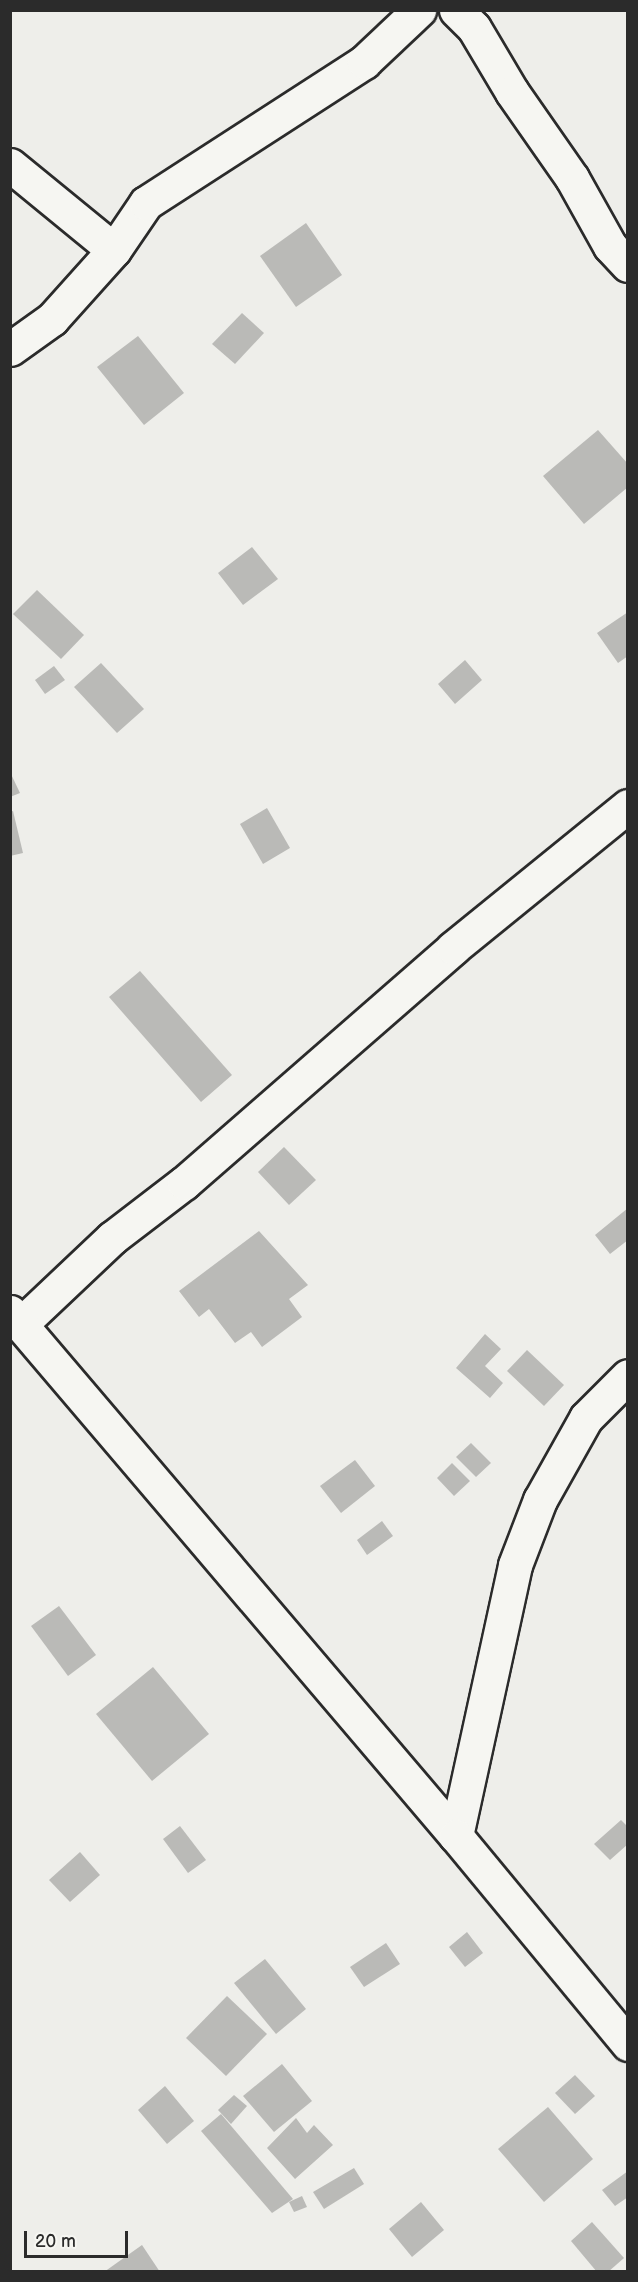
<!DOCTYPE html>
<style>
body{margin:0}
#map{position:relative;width:638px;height:2282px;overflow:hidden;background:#eeeeea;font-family:"Balsamiq Sans",sans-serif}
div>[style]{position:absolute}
.building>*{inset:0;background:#babab7}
.roads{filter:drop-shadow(2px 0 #2b2b2b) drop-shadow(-2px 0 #2b2b2b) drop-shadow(0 2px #2b2b2b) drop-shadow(0 -2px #2b2b2b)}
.street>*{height:33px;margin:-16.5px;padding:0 16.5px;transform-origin:16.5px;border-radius:16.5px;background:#f6f6f2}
.secondary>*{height:33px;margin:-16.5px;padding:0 16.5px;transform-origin:16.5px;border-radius:16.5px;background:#f6f6f2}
.primary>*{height:33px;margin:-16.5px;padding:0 16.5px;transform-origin:16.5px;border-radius:16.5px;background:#f6f6f2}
span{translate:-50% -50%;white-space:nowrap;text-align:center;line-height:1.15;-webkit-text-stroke:6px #f6f6f2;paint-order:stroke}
.frame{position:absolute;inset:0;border:12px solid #2b2b2b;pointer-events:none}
.scale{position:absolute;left:24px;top:2231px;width:104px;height:27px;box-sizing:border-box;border:3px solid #2b2b2b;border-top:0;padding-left:8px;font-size:18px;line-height:21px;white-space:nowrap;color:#2b2b2b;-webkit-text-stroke:4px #f6f6f2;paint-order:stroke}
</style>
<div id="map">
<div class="building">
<i style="clip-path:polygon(306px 223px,342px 275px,296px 307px,260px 256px)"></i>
<i style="clip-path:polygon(242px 313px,264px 333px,235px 364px,212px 344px)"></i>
<i style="clip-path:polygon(138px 336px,184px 393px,144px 425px,97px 367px)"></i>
<i style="clip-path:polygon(598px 430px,628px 464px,628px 487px,584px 524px,543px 476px)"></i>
<i style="clip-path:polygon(252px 547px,278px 579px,243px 605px,218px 573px)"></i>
<i style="clip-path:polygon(37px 590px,84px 635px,61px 659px,13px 614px)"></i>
<i style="clip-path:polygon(628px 612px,628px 656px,618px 663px,597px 633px)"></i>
<i style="clip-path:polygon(465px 660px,482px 680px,455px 704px,438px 684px)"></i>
<i style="clip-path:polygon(101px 663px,144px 709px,117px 733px,74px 687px)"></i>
<i style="clip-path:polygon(54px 666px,65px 680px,45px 694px,35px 680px)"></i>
<i style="clip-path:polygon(10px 772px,20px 793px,10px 797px)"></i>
<i style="clip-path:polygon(267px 808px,290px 848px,263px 864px,240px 824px)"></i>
<i style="clip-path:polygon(13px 811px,23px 853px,10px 856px,10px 812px)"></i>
<i style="clip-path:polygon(140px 971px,232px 1075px,201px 1102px,109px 997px)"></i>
<i style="clip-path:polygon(284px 1147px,316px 1180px,289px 1205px,258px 1172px)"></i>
<i style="clip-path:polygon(628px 1208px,628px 1240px,610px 1254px,595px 1235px)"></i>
<i style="clip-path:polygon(259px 1231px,308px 1285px,289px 1299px,302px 1317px,262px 1347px,251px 1332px,235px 1343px,209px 1309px,199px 1317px,179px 1291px)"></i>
<i style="clip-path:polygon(485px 1334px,501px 1349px,485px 1366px,503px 1383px,490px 1398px,456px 1368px)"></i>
<i style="clip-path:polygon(527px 1350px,564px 1385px,544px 1406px,507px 1371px)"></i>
<i style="clip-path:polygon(471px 1443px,491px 1463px,476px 1477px,456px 1457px)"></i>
<i style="clip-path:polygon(355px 1460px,375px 1486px,341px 1513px,320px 1486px)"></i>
<i style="clip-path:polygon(452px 1463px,470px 1481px,454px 1496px,437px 1478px)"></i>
<i style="clip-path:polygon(382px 1521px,393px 1536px,367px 1555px,357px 1540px)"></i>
<i style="clip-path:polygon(59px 1606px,96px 1655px,68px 1676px,31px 1626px)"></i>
<i style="clip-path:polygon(153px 1667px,209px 1734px,152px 1781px,96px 1714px)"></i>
<i style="clip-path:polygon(621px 1820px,628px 1827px,628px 1844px,610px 1860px,594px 1844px)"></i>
<i style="clip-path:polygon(180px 1826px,206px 1860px,188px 1873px,163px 1839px)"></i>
<i style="clip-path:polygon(80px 1852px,100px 1875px,70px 1902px,49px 1880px)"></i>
<i style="clip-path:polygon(467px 1932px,483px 1953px,465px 1967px,449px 1947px)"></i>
<i style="clip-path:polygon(386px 1943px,400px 1964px,364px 1987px,350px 1967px)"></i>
<i style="clip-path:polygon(265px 1959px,306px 2009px,276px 2034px,234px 1983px)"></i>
<i style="clip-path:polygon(227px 1996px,267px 2034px,226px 2076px,186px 2038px)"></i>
<i style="clip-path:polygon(282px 2064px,312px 2101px,274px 2132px,243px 2096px)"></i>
<i style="clip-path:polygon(575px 2075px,595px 2096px,575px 2114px,555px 2093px)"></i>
<i style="clip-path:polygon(165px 2086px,194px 2121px,167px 2144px,138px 2110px)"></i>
<i style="clip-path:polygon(234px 2095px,247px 2106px,231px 2124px,218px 2110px)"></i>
<i style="clip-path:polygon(548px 2107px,593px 2159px,544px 2202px,498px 2149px)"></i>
<i style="clip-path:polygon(221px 2114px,293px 2199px,272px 2213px,201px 2131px)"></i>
<i style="clip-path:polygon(296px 2118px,307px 2133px,314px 2125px,333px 2145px,295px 2179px,267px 2148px)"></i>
<i style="clip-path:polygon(354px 2168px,364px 2184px,324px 2209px,313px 2192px)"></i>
<i style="clip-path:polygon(628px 2171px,628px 2197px,615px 2206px,602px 2190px)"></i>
<i style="clip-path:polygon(302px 2196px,307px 2207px,294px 2212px,289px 2202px)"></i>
<i style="clip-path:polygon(421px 2202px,444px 2230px,412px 2257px,389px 2229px)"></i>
<i style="clip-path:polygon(592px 2222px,624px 2258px,608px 2272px,597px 2272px,571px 2241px)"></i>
<i style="clip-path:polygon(142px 2245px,160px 2272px,104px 2272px)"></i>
</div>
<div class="roads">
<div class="street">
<i style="left:456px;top:10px;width:25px;rotate:45deg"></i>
<i style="left:474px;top:28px;width:74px;rotate:59.3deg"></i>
<i style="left:512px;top:92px;width:105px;rotate:55.1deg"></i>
<i style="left:572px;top:178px;width:78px;rotate:60.8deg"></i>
<i style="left:610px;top:246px;width:26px;rotate:47deg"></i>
<i style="left:10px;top:165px;width:134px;rotate:39.3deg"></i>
<i style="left:10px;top:349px;width:52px;rotate:-35.5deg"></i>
<i style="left:52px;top:319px;width:93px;rotate:-48.1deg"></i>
<i style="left:114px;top:250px;width:57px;rotate:-55.8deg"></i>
<i style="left:146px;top:203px;width:260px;rotate:-32.9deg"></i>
<i style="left:364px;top:62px;width:76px;rotate:-43.4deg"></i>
<i style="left:20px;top:1325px;width:127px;rotate:-43.4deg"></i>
<i style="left:112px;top:1238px;width:91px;rotate:-37.4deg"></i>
<i style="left:184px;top:1183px;width:357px;rotate:-41.1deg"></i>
<i style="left:453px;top:948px;width:225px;rotate:-39.1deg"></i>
</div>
<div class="secondary">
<i style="left:456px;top:1836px;width:277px;rotate:-77.7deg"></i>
<i style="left:515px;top:1565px;width:70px;rotate:-69deg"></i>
<i style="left:540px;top:1500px;width:94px;rotate:-60.7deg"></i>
<i style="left:586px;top:1418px;width:59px;rotate:-45deg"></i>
</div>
<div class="primary">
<i style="left:10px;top:1312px;width:688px;rotate:49.6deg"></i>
<i style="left:456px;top:1836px;width:270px;rotate:50.4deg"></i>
</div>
</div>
<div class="frame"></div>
<div class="scale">20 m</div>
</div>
